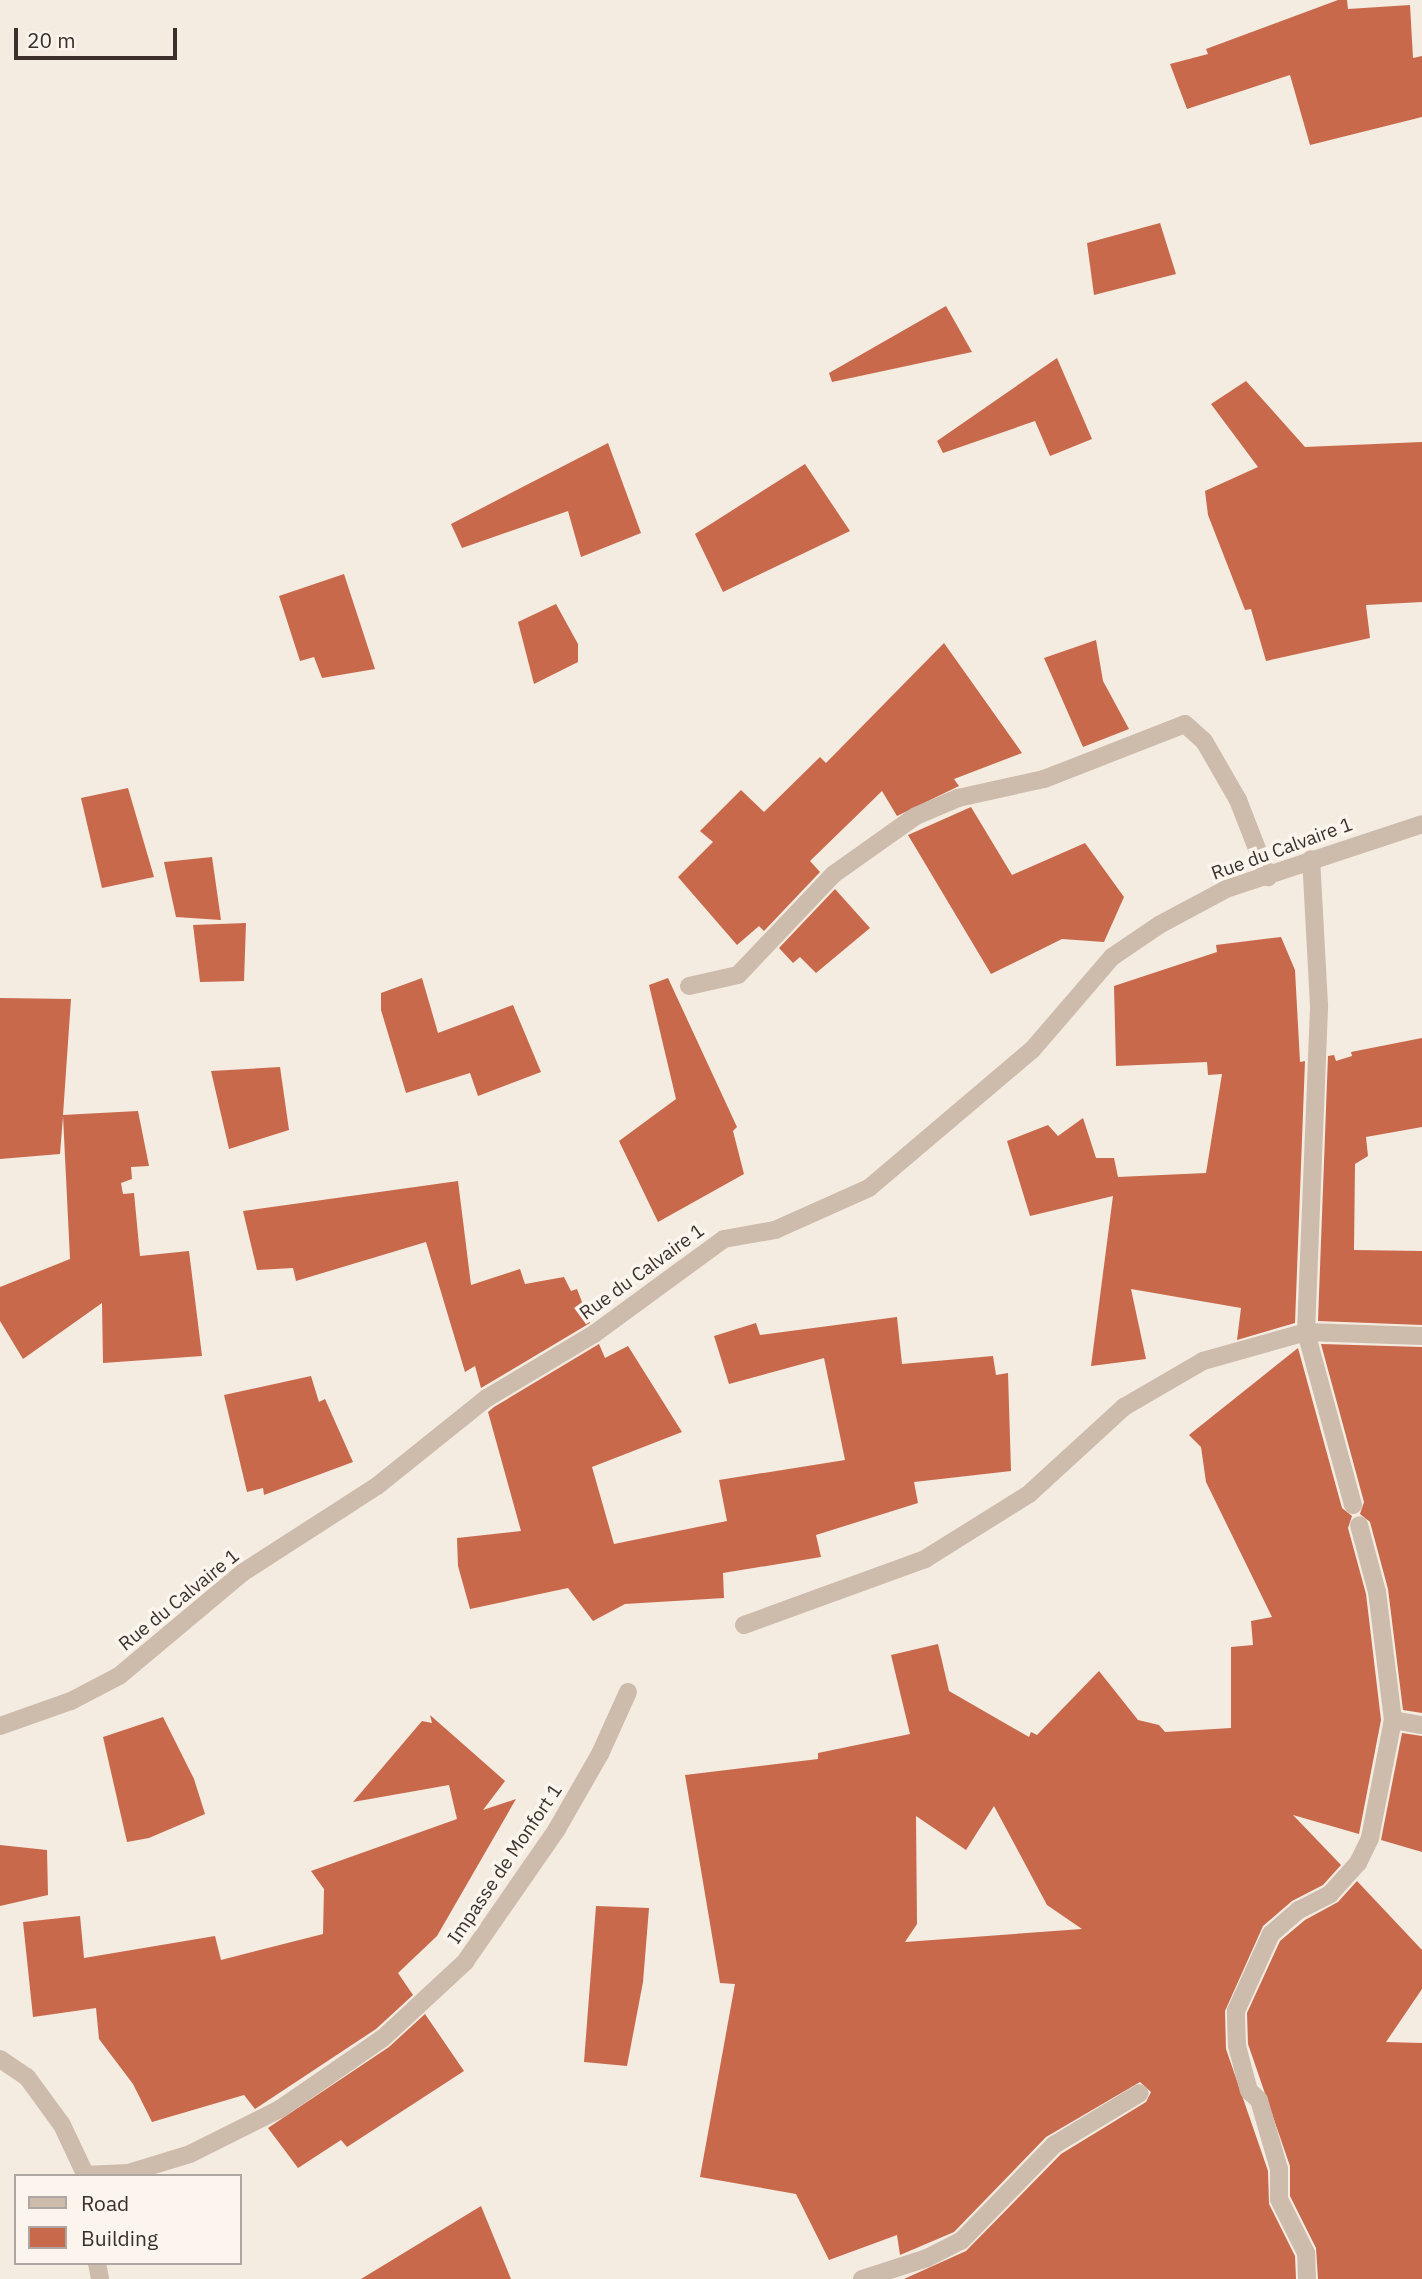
<!DOCTYPE html>
<style>
body{margin:0}
#map{position:relative;width:1422px;height:2279px;overflow:hidden;background:#f4ebe1;font-family:"IBM Plex Sans",sans-serif}
div>[style]{position:absolute}
.building>*{inset:0;background:#c8694b}
.minor>*{height:18px;margin:-9px;padding:0 9px;transform-origin:9px;border-radius:9px;background:#cdbbac}
span{translate:-50% -50%;white-space:nowrap;text-align:center;line-height:1.15;-webkit-text-stroke:7px #fbf5ee;paint-order:stroke}
.street-label{font-size:19px;color:#3b302b}
.legend{position:absolute;left:14px;top:2174px;width:228px;height:91px;box-sizing:border-box;background:#fbf5ee;border:2px solid #aea6a0;margin:0;padding:9px 12px;list-style:none;font-size:21px;color:#3b302b}
.legend li{display:flex;align-items:center;gap:14px;height:35px}
.legend b{width:35px;border:2px solid #aea6a0}
.scale{position:absolute;left:14px;top:28px;width:163px;height:32px;box-sizing:border-box;border:4px solid #3b302b;border-top:0;padding-left:9px;font-size:21px;line-height:24px;white-space:nowrap;color:#3b302b;-webkit-text-stroke:5px #fbf5ee;paint-order:stroke}
</style>
<div id="map">
<div class="building">
<i style="clip-path:polygon(1338px 0,1347px 0,1348px 9px,1410px 5px,1413px 58px,1422px 56px,1422px 117px,1310px 145px,1290px 75px,1187px 109px,1170px 64px,1208px 54px,1206px 49px)"></i>
<i style="clip-path:polygon(1160px 223px,1176px 274px,1094px 295px,1087px 243px)"></i>
<i style="clip-path:polygon(946px 306px,972px 352px,832px 382px,829px 373px)"></i>
<i style="clip-path:polygon(1057px 358px,1092px 439px,1050px 456px,1035px 421px,943px 453px,937px 441px)"></i>
<i style="clip-path:polygon(1246px 381px,1305px 447px,1422px 442px,1422px 602px,1366px 605px,1370px 638px,1266px 661px,1251px 609px,1245px 610px,1208px 515px,1205px 491px,1258px 467px,1211px 404px)"></i>
<i style="clip-path:polygon(608px 443px,641px 533px,581px 557px,568px 511px,462px 548px,451px 524px)"></i>
<i style="clip-path:polygon(805px 464px,850px 531px,723px 592px,695px 534px)"></i>
<i style="clip-path:polygon(344px 574px,375px 669px,322px 678px,314px 657px,300px 661px,279px 596px)"></i>
<i style="clip-path:polygon(556px 604px,578px 644px,578px 662px,534px 684px,518px 622px)"></i>
<i style="clip-path:polygon(1096px 640px,1103px 681px,1129px 729px,1083px 747px,1044px 658px)"></i>
<i style="clip-path:polygon(944px 643px,1022px 753px,954px 779px,959px 786px,897px 816px,882px 791px,810px 861px,820px 872px,764px 931px,759px 926px,737px 945px,678px 877px,713px 842px,700px 831px,741px 790px,764px 812px,820px 757px,826px 763px)"></i>
<i style="clip-path:polygon(128px 788px,154px 877px,102px 888px,81px 798px)"></i>
<i style="clip-path:polygon(971px 807px,1012px 875px,1085px 843px,1124px 897px,1104px 942px,1062px 939px,991px 974px,908px 835px)"></i>
<i style="clip-path:polygon(212px 857px,221px 920px,176px 917px,164px 862px)"></i>
<i style="clip-path:polygon(835px 889px,870px 928px,816px 973px,800px 957px,793px 963px,779px 948px)"></i>
<i style="clip-path:polygon(246px 923px,244px 981px,200px 982px,193px 925px)"></i>
<i style="clip-path:polygon(1281px 937px,1295px 970px,1300px 1062px,1305px 1061px,1295px 1323px,1237px 1340px,1241px 1308px,1131px 1289px,1146px 1359px,1091px 1366px,1113px 1196px,1030px 1216px,1007px 1141px,1048px 1125px,1058px 1136px,1083px 1118px,1096px 1158px,1114px 1158px,1118px 1177px,1206px 1173px,1222px 1074px,1208px 1075px,1207px 1062px,1116px 1066px,1114px 986px,1217px 952px,1216px 945px)"></i>
<i style="clip-path:polygon(422px 978px,438px 1033px,513px 1005px,541px 1072px,478px 1096px,470px 1073px,406px 1093px,381px 1010px,381px 993px)"></i>
<i style="clip-path:polygon(668px 978px,737px 1127px,733px 1131px,744px 1174px,658px 1222px,619px 1141px,676px 1099px,649px 985px)"></i>
<i style="clip-path:polygon(0 998px,71px 999px,63px 1115px,138px 1111px,149px 1166px,131px 1167px,132px 1179px,121px 1183px,123px 1194px,134px 1193px,140px 1256px,189px 1251px,202px 1356px,103px 1363px,102px 1303px,23px 1359px,0 1321px,0 1287px,70px 1259px,63px 1116px,60px 1154px,0 1159px)"></i>
<i style="clip-path:polygon(1422px 1038px,1422px 1127px,1366px 1137px,1368px 1156px,1355px 1164px,1354px 1250px,1422px 1251px,1422px 1325px,1318px 1321px,1328px 1056px,1334px 1055px,1336px 1061px,1352px 1056px,1351px 1052px)"></i>
<i style="clip-path:polygon(280px 1067px,289px 1130px,229px 1149px,211px 1071px)"></i>
<i style="clip-path:polygon(458px 1181px,471px 1285px,520px 1269px,525px 1284px,564px 1277px,571px 1291px,577px 1289px,590px 1323px,481px 1388px,475px 1366px,465px 1372px,426px 1242px,296px 1281px,293px 1268px,257px 1270px,243px 1211px)"></i>
<i style="clip-path:polygon(897px 1317px,902px 1364px,993px 1356px,996px 1375px,1008px 1373px,1011px 1471px,914px 1482px,918px 1503px,816px 1535px,821px 1557px,723px 1573px,724px 1598px,625px 1604px,593px 1621px,568px 1588px,470px 1609px,458px 1566px,457px 1538px,521px 1531px,488px 1412px,494px 1407px,599px 1344px,605px 1358px,628px 1346px,682px 1432px,592px 1467px,614px 1544px,727px 1521px,719px 1480px,845px 1460px,824px 1358px,729px 1384px,714px 1336px,756px 1323px,760px 1335px)"></i>
<i style="clip-path:polygon(1321px 1344px,1422px 1347px,1422px 1713px,1403px 1710px,1388px 1589px,1370px 1522px,1360px 1514px,1364px 1502px)"></i>
<i style="clip-path:polygon(evenodd,1298px 1348px,1342px 1508px,1352px 1516px,1348px 1528px,1366px 1594px,1381px 1720px,1359px 1834px,1293px 1815px,1341px 1865px,1323px 1885px,1292px 1901px,1263px 1926px,1225px 2011px,1226px 2049px,1268px 2171px,1269px 2204px,1295px 2256px,1296px 2279px,904px 2279px,966px 2251px,1061px 2154px,1146px 2102px,1151px 2092px,1140px 2082px,1046px 2137px,954px 2232px,900px 2255px,897px 2235px,829px 2260px,796px 2194px,700px 2177px,735px 1984px,720px 1983px,685px 1775px,818px 1759px,818px 1753px,910px 1734px,891px 1655px,938px 1644px,949px 1691px,1029px 1737px,1031px 1732px,1037px 1735px,1099px 1671px,1138px 1720px,1159px 1725px,1165px 1732px,1231px 1728px,1231px 1647px,1253px 1645px,1251px 1621px,1272px 1617px,1206px 1482px,1201px 1447px,1189px 1435px,1298px 1348px,994px 1806px,1047px 1905px,1082px 1929px,905px 1942px,917px 1924px,916px 1816px,966px 1850px,994px 1806px)"></i>
<i style="clip-path:polygon(311px 1376px,319px 1402px,325px 1399px,353px 1462px,264px 1495px,263px 1488px,247px 1492px,224px 1395px)"></i>
<i style="clip-path:polygon(430px 1715px,505px 1781px,483px 1810px,516px 1799px,437px 1936px,398px 1973px,413px 1995px,376px 2029px,255px 2109px,244px 2095px,152px 2122px,133px 2084px,99px 2039px,96px 2008px,33px 2017px,23px 1922px,80px 1916px,84px 1958px,215px 1936px,221px 1960px,323px 1934px,324px 1889px,311px 1871px,457px 1819px,449px 1785px,353px 1802px,422px 1721px,432px 1723px)"></i>
<i style="clip-path:polygon(163px 1717px,194px 1779px,205px 1814px,149px 1838px,127px 1842px,103px 1737px)"></i>
<i style="clip-path:polygon(1402px 1733px,1422px 1736px,1422px 1852px,1381px 1840px)"></i>
<i style="clip-path:polygon(0 1845px,47px 1850px,48px 1895px,0 1906px)"></i>
<i style="clip-path:polygon(1357px 1881px,1422px 1950px,1422px 1989px,1386px 2042px,1422px 2043px,1422px 2279px,1318px 2279px,1316px 2248px,1290px 2196px,1290px 2166px,1248px 2044px,1247px 2013px,1280px 1941px,1305px 1920px,1338px 1902px)"></i>
<i style="clip-path:polygon(596px 1906px,649px 1908px,643px 1982px,627px 2066px,584px 2062px)"></i>
<i style="clip-path:polygon(425px 2014px,464px 2071px,347px 2147px,341px 2140px,298px 2168px,268px 2128px,389px 2047px)"></i>
<i style="clip-path:polygon(481px 2206px,511px 2279px,361px 2279px)"></i>
</div>
<div class="minor">
<i style="left:689px;top:986px;width:50px;rotate:-12.7deg"></i>
<i style="left:738px;top:975px;width:139px;rotate:-46.5deg"></i>
<i style="left:834px;top:874px;width:100px;rotate:-35.3deg"></i>
<i style="left:916px;top:816px;width:46px;rotate:-23.2deg"></i>
<i style="left:958px;top:798px;width:88px;rotate:-12.5deg"></i>
<i style="left:1044px;top:779px;width:151px;rotate:-21.3deg"></i>
<i style="left:1185px;top:724px;width:25px;rotate:42deg"></i>
<i style="left:1204px;top:741px;width:68px;rotate:60deg"></i>
<i style="left:1238px;top:800px;width:83px;rotate:68.7deg"></i>
<i style="left:1353px;top:1505px;width:179px;rotate:-105.2deg"></i>
<i style="left:1306px;top:1332px;width:116px;rotate:2deg"></i>
<i style="left:744px;top:1625px;width:193px;rotate:-20deg"></i>
<i style="left:925px;top:1559px;width:123px;rotate:-32deg"></i>
<i style="left:1029px;top:1494px;width:129px;rotate:-42.5deg"></i>
<i style="left:1124px;top:1407px;width:91px;rotate:-30.2deg"></i>
<i style="left:1203px;top:1361px;width:107px;rotate:-15.7deg"></i>
<i style="left:1306px;top:1332px;width:327px;rotate:-87.7deg"></i>
<i style="left:1319px;top:1005px;width:146px;rotate:-93.1deg"></i>
<i style="left:1393px;top:1720px;width:29px;rotate:10deg"></i>
<i style="left:0;top:1726px;width:75px;rotate:-19.4deg"></i>
<i style="left:71px;top:1701px;width:54px;rotate:-27.5deg"></i>
<i style="left:119px;top:1676px;width:160px;rotate:-39.9deg"></i>
<i style="left:242px;top:1573px;width:161px;rotate:-32.8deg"></i>
<i style="left:377px;top:1486px;width:141px;rotate:-38.7deg"></i>
<i style="left:487px;top:1398px;width:125px;rotate:-30.9deg"></i>
<i style="left:594px;top:1334px;width:161px;rotate:-36.2deg"></i>
<i style="left:724px;top:1239px;width:52px;rotate:-10deg"></i>
<i style="left:775px;top:1230px;width:103px;rotate:-24.1deg"></i>
<i style="left:869px;top:1188px;width:214px;rotate:-40.3deg"></i>
<i style="left:1032px;top:1050px;width:123px;rotate:-49.3deg"></i>
<i style="left:1112px;top:957px;width:57px;rotate:-34.2deg"></i>
<i style="left:1159px;top:925px;width:76px;rotate:-28.2deg"></i>
<i style="left:1226px;top:889px;width:206px;rotate:-18.3deg"></i>
<i style="left:0;top:2059px;width:32px;rotate:34deg"></i>
<i style="left:27px;top:2077px;width:59px;rotate:53.9deg"></i>
<i style="left:62px;top:2125px;width:56px;rotate:64.8deg"></i>
<i style="left:85px;top:2175px;width:43px;rotate:-2.7deg"></i>
<i style="left:128px;top:2173px;width:65px;rotate:-17deg"></i>
<i style="left:190px;top:2154px;width:101px;rotate:-26.6deg"></i>
<i style="left:280px;top:2109px;width:125px;rotate:-34.6deg"></i>
<i style="left:383px;top:2038px;width:112px;rotate:-42.8deg"></i>
<i style="left:465px;top:1962px;width:162px;rotate:-55.3deg"></i>
<i style="left:557px;top:1829px;width:86px;rotate:-60.2deg"></i>
<i style="left:600px;top:1754px;width:68px;rotate:-65.7deg"></i>
<i style="left:97px;top:2263px;width:16px;rotate:79deg"></i>
<i style="left:862px;top:2279px;width:68px;rotate:-17.9deg"></i>
<i style="left:927px;top:2258px;width:38px;rotate:-27deg"></i>
<i style="left:961px;top:2241px;width:134px;rotate:-45.9deg"></i>
<i style="left:1054px;top:2145px;width:100px;rotate:-31.2deg"></i>
<i style="left:1307px;top:2279px;width:26px;rotate:-92deg"></i>
<i style="left:1306px;top:2253px;width:60px;rotate:-116.6deg"></i>
<i style="left:1279px;top:2199px;width:30px;rotate:-90deg"></i>
<i style="left:1279px;top:2169px;width:72px;rotate:-106.2deg"></i>
<i style="left:1259px;top:2100px;width:13px;rotate:-138deg"></i>
<i style="left:1249px;top:2091px;width:47px;rotate:-104.9deg"></i>
<i style="left:1237px;top:2046px;width:35px;rotate:-92deg"></i>
<i style="left:1236px;top:2011px;width:85px;rotate:-65.6deg"></i>
<i style="left:1271px;top:1934px;width:37px;rotate:-41deg"></i>
<i style="left:1299px;top:1910px;width:35px;rotate:-27deg"></i>
<i style="left:1330px;top:1894px;width:42px;rotate:-47.9deg"></i>
<i style="left:1358px;top:1863px;width:28px;rotate:-64deg"></i>
<i style="left:1370px;top:1838px;width:120px;rotate:-79deg"></i>
<i style="left:1393px;top:1720px;width:129px;rotate:-97.1deg"></i>
<i style="left:1377px;top:1592px;width:69px;rotate:-105deg"></i>
</div>
<div class="street-label">
<span style="left:1282px;top:849px;rotate:-20deg">Rue du Calvaire 1</span>
<span style="left:642px;top:1272px;rotate:-36deg">Rue du Calvaire 1</span>
<span style="left:179px;top:1600px;rotate:-39deg">Rue du Calvaire 1</span>
<span style="left:505px;top:1864px;rotate:-56deg">Impasse de Monfort 1</span>
</div>
<ul class="legend">
<li><b style="height:9px;background:#cdbbac"></b>Road</li>
<li><b style="height:19px;background:#c8694b"></b>Building</li>
</ul>
<div class="scale">20 m</div>
</div>
